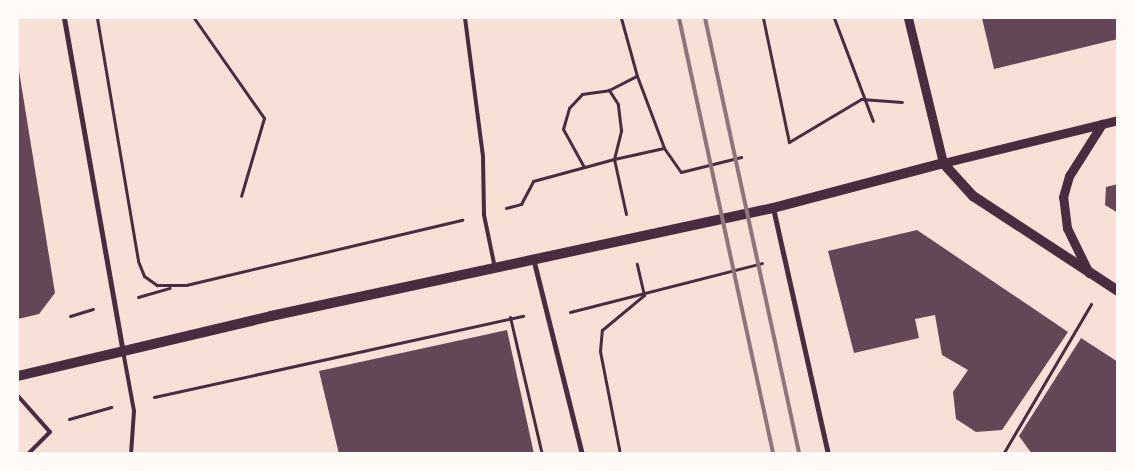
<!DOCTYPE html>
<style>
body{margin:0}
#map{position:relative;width:1135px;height:471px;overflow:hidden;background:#f7e1d7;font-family:"Roboto Serif",serif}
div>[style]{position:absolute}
.building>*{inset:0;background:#644757}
.path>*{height:3px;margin:-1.5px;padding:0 1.5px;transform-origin:1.5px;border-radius:1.5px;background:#4a2c40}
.service>*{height:4px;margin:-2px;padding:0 2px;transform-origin:2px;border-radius:2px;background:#4a2c40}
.minor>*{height:5px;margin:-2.5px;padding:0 2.5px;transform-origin:2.5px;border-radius:2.5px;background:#4a2c40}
.tertiary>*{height:9px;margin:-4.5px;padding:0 4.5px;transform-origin:4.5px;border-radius:4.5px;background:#4a2c40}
.secondary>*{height:10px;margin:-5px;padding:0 5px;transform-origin:5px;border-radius:5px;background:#4a2c40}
.rail>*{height:4px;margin:-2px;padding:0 2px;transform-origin:2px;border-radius:2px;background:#8f747c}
span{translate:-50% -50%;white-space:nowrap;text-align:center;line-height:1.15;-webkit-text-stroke:4px #fffaf5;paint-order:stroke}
.frame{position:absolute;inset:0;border:19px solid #fffaf5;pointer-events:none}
</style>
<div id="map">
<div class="building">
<i style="clip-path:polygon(982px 18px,1118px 18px,1118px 39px,994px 69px)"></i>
<i style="clip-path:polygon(19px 71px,55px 293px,39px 314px,18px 319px)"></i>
<i style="clip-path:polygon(1118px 184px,1118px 213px,1105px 205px,1106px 187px)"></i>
<i style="clip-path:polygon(917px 230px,1068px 332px,1002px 430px,976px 432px,956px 419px,953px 392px,968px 370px,942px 355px,935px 315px,915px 319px,919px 338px,854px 353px,828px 251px)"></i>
<i style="clip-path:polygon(507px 330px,534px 454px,339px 454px,319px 371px)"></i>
<i style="clip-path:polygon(1081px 338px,1118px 362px,1118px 454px,1032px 454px,1019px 436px)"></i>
</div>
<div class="path">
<i style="left:97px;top:18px;width:246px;rotate:80.4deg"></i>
<i style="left:138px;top:261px;width:16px;rotate:68deg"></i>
<i style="left:144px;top:276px;width:16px;rotate:35deg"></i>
<i style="left:157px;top:285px;width:29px"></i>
<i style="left:186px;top:285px;width:284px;rotate:-13.3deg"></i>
<i style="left:194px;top:18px;width:122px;rotate:55deg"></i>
<i style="left:264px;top:118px;width:81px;rotate:106.4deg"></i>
<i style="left:621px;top:18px;width:60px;rotate:74.6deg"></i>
<i style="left:637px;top:76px;width:77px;rotate:69.4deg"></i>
<i style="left:763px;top:18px;width:127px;rotate:78.2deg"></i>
<i style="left:789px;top:142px;width:84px;rotate:-30.8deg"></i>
<i style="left:861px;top:99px;width:41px;rotate:4.2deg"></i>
<i style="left:834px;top:18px;width:110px;rotate:69.3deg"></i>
<i style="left:584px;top:167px;width:43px;rotate:-118.9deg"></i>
<i style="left:563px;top:129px;width:22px;rotate:-74deg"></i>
<i style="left:569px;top:108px;width:19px;rotate:-47deg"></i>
<i style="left:582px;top:94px;width:27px;rotate:-8deg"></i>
<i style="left:506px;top:208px;width:16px;rotate:-15deg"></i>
<i style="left:521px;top:204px;width:26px;rotate:-62deg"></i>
<i style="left:533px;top:181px;width:84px;rotate:-15.2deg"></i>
<i style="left:614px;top:159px;width:51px;rotate:-12.4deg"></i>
<i style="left:664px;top:148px;width:29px;rotate:55deg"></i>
<i style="left:681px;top:172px;width:62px;rotate:-14deg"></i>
<i style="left:626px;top:214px;width:56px;rotate:-102.3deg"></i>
<i style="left:614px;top:159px;width:30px;rotate:-76deg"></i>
<i style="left:621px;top:130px;width:26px;rotate:-97deg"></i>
<i style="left:618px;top:104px;width:17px;rotate:-123deg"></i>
<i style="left:609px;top:90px;width:31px;rotate:-27deg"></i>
<i style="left:138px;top:297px;width:33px;rotate:-16deg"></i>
<i style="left:570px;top:312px;width:198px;rotate:-14.3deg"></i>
<i style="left:70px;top:316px;width:24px;rotate:-17deg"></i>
<i style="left:510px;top:317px;width:141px;rotate:76.9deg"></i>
<i style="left:154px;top:397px;width:378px;rotate:-12.4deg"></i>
<i style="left:69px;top:419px;width:44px;rotate:-15.9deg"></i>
<i style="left:620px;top:454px;width:105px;rotate:-101deg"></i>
<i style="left:600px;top:351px;width:21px;rotate:-85deg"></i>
<i style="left:602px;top:330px;width:55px;rotate:-39.8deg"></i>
<i style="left:644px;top:295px;width:32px;rotate:-103deg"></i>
<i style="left:1003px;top:454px;width:174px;rotate:-59.6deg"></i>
</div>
<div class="service">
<i style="left:465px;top:18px;width:140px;rotate:82.6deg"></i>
<i style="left:483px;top:157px;width:58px;rotate:89deg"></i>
<i style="left:484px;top:215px;width:54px;rotate:78.3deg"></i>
<i style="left:123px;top:351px;width:61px;rotate:79.6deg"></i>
<i style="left:134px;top:411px;width:43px;rotate:94deg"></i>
<i style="left:18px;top:396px;width:48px;rotate:48.4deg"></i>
<i style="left:50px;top:432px;width:31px;rotate:135deg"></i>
</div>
<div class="minor">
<i style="left:64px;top:18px;width:338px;rotate:80deg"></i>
<i style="left:773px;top:208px;width:252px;rotate:77.4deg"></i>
<i style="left:534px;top:262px;width:198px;rotate:76deg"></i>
</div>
<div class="tertiary">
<i style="left:908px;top:18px;width:149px;rotate:76.4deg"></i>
<i style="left:943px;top:163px;width:180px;rotate:-13.8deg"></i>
<i style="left:1089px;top:273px;width:50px;rotate:-116.1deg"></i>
<i style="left:1067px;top:228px;width:31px;rotate:-97deg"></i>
<i style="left:1063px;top:197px;width:22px;rotate:-74deg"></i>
<i style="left:1069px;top:176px;width:62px;rotate:-57.6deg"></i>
</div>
<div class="secondary">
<i style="left:18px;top:376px;width:260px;rotate:-13.3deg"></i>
<i style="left:271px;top:316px;width:513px;rotate:-12.14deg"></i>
<i style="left:773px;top:208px;width:176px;rotate:-14.8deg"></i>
<i style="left:943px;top:163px;width:45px;rotate:47.7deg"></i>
<i style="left:973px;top:196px;width:173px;rotate:33.2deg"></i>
</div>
<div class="rail">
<i style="left:679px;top:18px;width:446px;rotate:77.8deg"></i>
<i style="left:705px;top:18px;width:446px;rotate:77.8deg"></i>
</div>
<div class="frame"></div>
</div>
